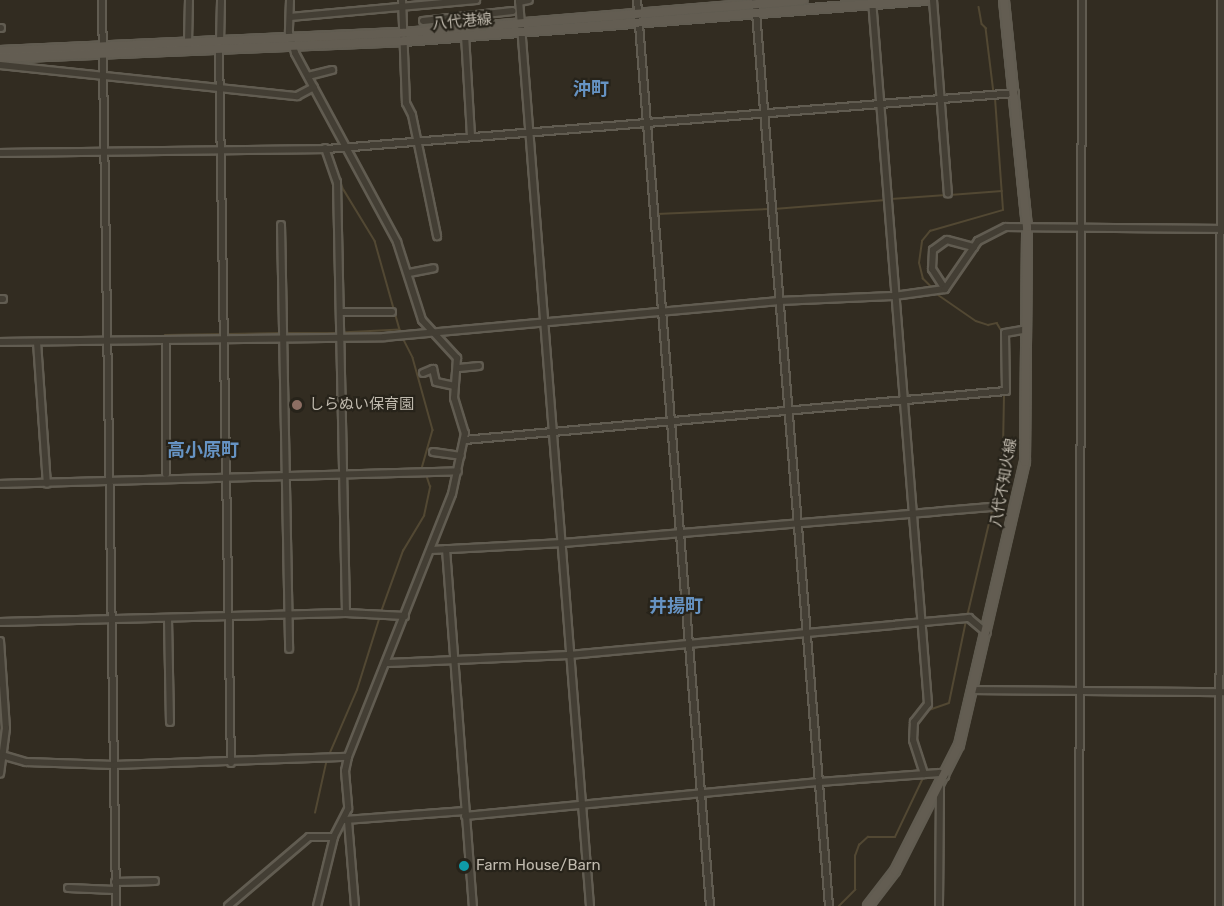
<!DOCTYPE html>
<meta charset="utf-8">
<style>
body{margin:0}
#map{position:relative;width:1224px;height:906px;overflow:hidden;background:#322c21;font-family:Rubik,"Noto Sans JP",sans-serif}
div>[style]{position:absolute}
.stream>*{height:1.5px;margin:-0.75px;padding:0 0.75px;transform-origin:0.75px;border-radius:0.75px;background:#524833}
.roads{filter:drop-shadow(2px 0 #615c51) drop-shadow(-2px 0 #615c51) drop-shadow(0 2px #615c51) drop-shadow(0 -2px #615c51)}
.minor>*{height:6px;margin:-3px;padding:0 3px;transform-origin:3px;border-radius:3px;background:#433e34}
.major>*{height:8px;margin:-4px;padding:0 4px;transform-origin:4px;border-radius:4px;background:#635d52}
.dots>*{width:16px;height:16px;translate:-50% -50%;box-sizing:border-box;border:3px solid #27231a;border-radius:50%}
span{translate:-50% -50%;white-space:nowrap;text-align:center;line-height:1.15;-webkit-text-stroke:4.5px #27231a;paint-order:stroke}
.street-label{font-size:15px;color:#c0baae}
.poi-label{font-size:15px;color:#c0baae}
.left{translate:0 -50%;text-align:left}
.quarter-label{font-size:18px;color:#6693c3;font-weight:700}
</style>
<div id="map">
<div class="stream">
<i style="left:979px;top:7px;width:17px;rotate:80deg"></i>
<i style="left:982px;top:24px;width:6px;rotate:45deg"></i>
<i style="left:986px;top:28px;width:65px;rotate:83deg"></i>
<i style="left:333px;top:162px;width:30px;rotate:69deg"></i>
<i style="left:344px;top:190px;width:60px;rotate:58.7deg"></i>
<i style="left:375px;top:241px;width:92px;rotate:74.3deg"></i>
<i style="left:400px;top:330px;width:59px;rotate:177.1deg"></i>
<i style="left:950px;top:195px;width:52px;rotate:-4.4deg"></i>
<i style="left:891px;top:199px;width:55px;rotate:-4.2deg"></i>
<i style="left:774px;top:209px;width:112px;rotate:-4.6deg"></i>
<i style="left:657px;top:214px;width:112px;rotate:-2.6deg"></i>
<i style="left:932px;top:288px;width:13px;rotate:-135deg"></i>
<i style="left:923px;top:279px;width:16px;rotate:-104deg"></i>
<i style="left:919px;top:263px;width:22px;rotate:-82deg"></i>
<i style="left:922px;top:241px;width:13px;rotate:-51deg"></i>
<i style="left:930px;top:231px;width:76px;rotate:-16deg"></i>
<i style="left:1003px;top:210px;width:112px;rotate:-94.1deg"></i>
<i style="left:937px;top:294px;width:47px;rotate:34.7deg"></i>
<i style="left:976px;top:321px;width:13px;rotate:18deg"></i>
<i style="left:988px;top:325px;width:9px;rotate:-13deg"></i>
<i style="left:997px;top:323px;width:12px;rotate:59deg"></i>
<i style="left:284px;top:333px;width:52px"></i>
<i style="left:227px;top:334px;width:52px;rotate:-1.1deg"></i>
<i style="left:165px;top:335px;width:57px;rotate:-1deg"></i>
<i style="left:403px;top:338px;width:22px;rotate:63deg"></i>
<i style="left:413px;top:358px;width:75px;rotate:74.5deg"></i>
<i style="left:433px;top:430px;width:41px;rotate:105.8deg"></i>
<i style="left:405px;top:470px;width:16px;rotate:-4deg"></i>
<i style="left:228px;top:474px;width:22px"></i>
<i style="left:168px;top:475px;width:55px"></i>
<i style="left:111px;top:478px;width:52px;rotate:-3.3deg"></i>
<i style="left:994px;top:506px;width:59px;rotate:-81.2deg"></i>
<i style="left:1003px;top:448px;width:53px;rotate:-88.9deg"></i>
<i style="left:381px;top:612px;width:65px;rotate:-70.2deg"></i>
<i style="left:403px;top:551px;width:41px;rotate:-59deg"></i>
<i style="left:424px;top:516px;width:30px;rotate:-78deg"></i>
<i style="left:430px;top:487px;width:13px;rotate:-108deg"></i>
<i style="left:967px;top:617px;width:110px;rotate:-76.8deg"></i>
<i style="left:926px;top:711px;width:24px;rotate:-19deg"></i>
<i style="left:949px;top:703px;width:84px;rotate:-78.3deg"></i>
<i style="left:329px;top:755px;width:71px;rotate:-66.7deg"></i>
<i style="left:357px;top:690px;width:77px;rotate:-72.7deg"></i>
<i style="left:315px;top:813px;width:55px;rotate:-77.5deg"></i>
<i style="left:839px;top:906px;width:23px;rotate:-45deg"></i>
<i style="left:855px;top:890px;width:34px;rotate:-90deg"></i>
<i style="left:855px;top:856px;width:12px;rotate:-70deg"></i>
<i style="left:859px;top:845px;width:12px;rotate:-42deg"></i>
<i style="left:868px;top:837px;width:27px"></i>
<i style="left:895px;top:837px;width:68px;rotate:-64.6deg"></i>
</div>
<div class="roads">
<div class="minor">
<i style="left:102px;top:0;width:906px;rotate:89.11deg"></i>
<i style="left:290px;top:0;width:33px;rotate:92deg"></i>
<i style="left:289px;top:33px;width:21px;rotate:73deg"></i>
<i style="left:295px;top:53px;width:215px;rotate:61.6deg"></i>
<i style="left:397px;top:242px;width:82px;rotate:72.2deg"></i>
<i style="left:422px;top:320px;width:52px;rotate:47.4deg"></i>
<i style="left:457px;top:358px;width:40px;rotate:94.3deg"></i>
<i style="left:454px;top:398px;width:37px;rotate:73deg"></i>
<i style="left:465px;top:433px;width:62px;rotate:102deg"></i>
<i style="left:452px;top:494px;width:283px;rotate:111.6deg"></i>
<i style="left:348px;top:757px;width:14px;rotate:102deg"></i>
<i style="left:345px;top:771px;width:38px;rotate:85deg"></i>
<i style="left:348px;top:809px;width:31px;rotate:117deg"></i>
<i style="left:334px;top:837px;width:71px;rotate:103.8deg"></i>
<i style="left:402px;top:0;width:103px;rotate:87.8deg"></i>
<i style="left:406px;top:103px;width:13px;rotate:63deg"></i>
<i style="left:412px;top:115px;width:124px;rotate:78.3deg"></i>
<i style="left:519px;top:0;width:909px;rotate:85.52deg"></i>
<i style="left:637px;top:0;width:909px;rotate:85.39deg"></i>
<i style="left:755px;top:0;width:909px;rotate:85.33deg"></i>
<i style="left:872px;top:0;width:706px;rotate:85.45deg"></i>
<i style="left:928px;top:704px;width:23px;rotate:128deg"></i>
<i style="left:914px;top:722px;width:18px;rotate:93deg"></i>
<i style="left:913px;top:740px;width:36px;rotate:72deg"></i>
<i style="left:933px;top:0;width:194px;rotate:85.6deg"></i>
<i style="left:519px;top:2px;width:10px;rotate:-11deg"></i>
<i style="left:290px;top:17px;width:187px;rotate:-5.2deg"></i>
<i style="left:423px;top:21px;width:90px;rotate:-6.4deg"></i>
<i style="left:0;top:28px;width:1px"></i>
<i style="left:465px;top:35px;width:101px;rotate:86.6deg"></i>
<i style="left:220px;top:42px;width:42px;rotate:-88.6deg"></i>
<i style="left:188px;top:43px;width:43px;rotate:-88.7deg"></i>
<i style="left:219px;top:50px;width:713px;rotate:89.04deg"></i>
<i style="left:0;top:65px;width:299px;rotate:6deg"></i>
<i style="left:297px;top:96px;width:19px;rotate:-28deg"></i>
<i style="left:308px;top:76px;width:25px;rotate:-14deg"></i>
<i style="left:325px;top:148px;width:36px;rotate:71deg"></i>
<i style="left:337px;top:182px;width:431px;rotate:88.8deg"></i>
<i style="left:0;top:153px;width:327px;rotate:-0.7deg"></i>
<i style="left:327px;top:149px;width:690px;rotate:-4.65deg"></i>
<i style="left:281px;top:225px;width:424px;rotate:88.9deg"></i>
<i style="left:409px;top:273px;width:25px;rotate:-11deg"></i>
<i style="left:945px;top:289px;width:24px;rotate:-123deg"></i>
<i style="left:932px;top:269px;width:19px;rotate:-87deg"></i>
<i style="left:933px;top:250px;width:17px;rotate:-36deg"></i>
<i style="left:947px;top:240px;width:28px;rotate:15deg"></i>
<i style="left:0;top:299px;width:3px"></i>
<i style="left:341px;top:312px;width:51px"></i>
<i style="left:166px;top:341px;width:133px;rotate:90deg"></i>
<i style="left:0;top:342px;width:384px;rotate:-0.7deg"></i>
<i style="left:384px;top:337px;width:397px;rotate:-5.2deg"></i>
<i style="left:779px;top:301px;width:115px;rotate:-2.5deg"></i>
<i style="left:894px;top:296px;width:51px;rotate:-7.8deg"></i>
<i style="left:945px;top:289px;width:58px;rotate:-55.5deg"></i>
<i style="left:978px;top:241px;width:31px;rotate:-27deg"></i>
<i style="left:1006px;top:227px;width:218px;rotate:0.5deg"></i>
<i style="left:37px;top:342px;width:142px;rotate:86deg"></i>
<i style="left:459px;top:368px;width:20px;rotate:-6deg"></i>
<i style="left:423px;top:373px;width:11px;rotate:-22deg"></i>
<i style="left:433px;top:369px;width:13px;rotate:77deg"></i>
<i style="left:436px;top:382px;width:19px;rotate:12deg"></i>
<i style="left:464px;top:440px;width:544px;rotate:-5.17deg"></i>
<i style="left:1006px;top:391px;width:58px;rotate:-91deg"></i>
<i style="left:1005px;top:333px;width:22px;rotate:-10deg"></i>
<i style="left:433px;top:452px;width:28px;rotate:8deg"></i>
<i style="left:0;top:484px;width:458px;rotate:-1.6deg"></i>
<i style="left:446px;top:549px;width:358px;rotate:85.7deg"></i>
<i style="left:431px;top:550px;width:132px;rotate:-3deg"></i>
<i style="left:563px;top:543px;width:432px;rotate:-4.8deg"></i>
<i style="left:168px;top:619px;width:103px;rotate:88.9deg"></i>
<i style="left:0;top:622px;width:346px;rotate:-1.5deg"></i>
<i style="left:346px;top:613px;width:59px;rotate:2.9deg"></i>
<i style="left:0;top:641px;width:87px;rotate:86.1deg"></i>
<i style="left:6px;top:728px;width:46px;rotate:97.4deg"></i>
<i style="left:388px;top:663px;width:181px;rotate:-2.5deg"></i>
<i style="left:569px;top:655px;width:402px;rotate:-5.3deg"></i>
<i style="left:969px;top:618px;width:23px;rotate:40deg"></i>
<i style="left:972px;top:690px;width:252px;rotate:0.5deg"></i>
<i style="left:5px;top:756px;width:22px;rotate:16deg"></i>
<i style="left:26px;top:762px;width:88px;rotate:2deg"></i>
<i style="left:114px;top:765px;width:234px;rotate:-2deg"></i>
<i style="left:465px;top:816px;width:356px;rotate:-5.5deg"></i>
<i style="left:819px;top:782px;width:121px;rotate:-4.3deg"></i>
<i style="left:940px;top:773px;width:6px;rotate:31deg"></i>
<i style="left:345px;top:820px;width:120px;rotate:-4.3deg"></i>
<i style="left:348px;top:821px;width:85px;rotate:85.3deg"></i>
<i style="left:115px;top:882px;width:40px;rotate:-1.4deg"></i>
<i style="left:68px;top:888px;width:47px;rotate:2.4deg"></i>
<i style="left:228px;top:906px;width:106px;rotate:-40.4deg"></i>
<i style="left:309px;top:837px;width:25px"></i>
<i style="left:939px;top:906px;width:120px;rotate:-89.5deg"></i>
<i style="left:1079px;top:906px;width:906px;rotate:-89.81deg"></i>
<i style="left:1219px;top:906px;width:906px;rotate:-89.87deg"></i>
</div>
<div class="major">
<i style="left:0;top:51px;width:404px;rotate:-2.6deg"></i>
<i style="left:404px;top:33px;width:400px;rotate:-4.7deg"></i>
<i style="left:0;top:58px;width:404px;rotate:-2.4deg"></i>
<i style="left:404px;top:41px;width:523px;rotate:-4.5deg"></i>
<i style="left:868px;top:906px;width:44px;rotate:-52.4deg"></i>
<i style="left:895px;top:871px;width:141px;rotate:-63.1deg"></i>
<i style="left:959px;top:745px;width:291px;rotate:-76.9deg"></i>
<i style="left:1025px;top:462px;width:235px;rotate:-89.5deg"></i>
<i style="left:1027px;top:227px;width:228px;rotate:-95.8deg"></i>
</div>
</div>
<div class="dots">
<i style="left:297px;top:405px;background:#8d6e63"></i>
<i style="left:464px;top:866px;background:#0f9aa8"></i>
</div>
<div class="street-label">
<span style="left:462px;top:22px;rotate:-5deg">八代港線</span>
<span style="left:1004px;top:483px;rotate:-80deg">八代不知火線</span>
</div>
<div class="poi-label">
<span class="left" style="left:309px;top:405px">しらぬい保育園</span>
<span class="left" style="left:476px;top:866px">Farm House/Barn</span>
</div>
<div class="quarter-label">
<span style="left:591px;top:89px">沖町</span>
<span style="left:203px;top:450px">高小原町</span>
<span style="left:676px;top:606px">井揚町</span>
</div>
</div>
